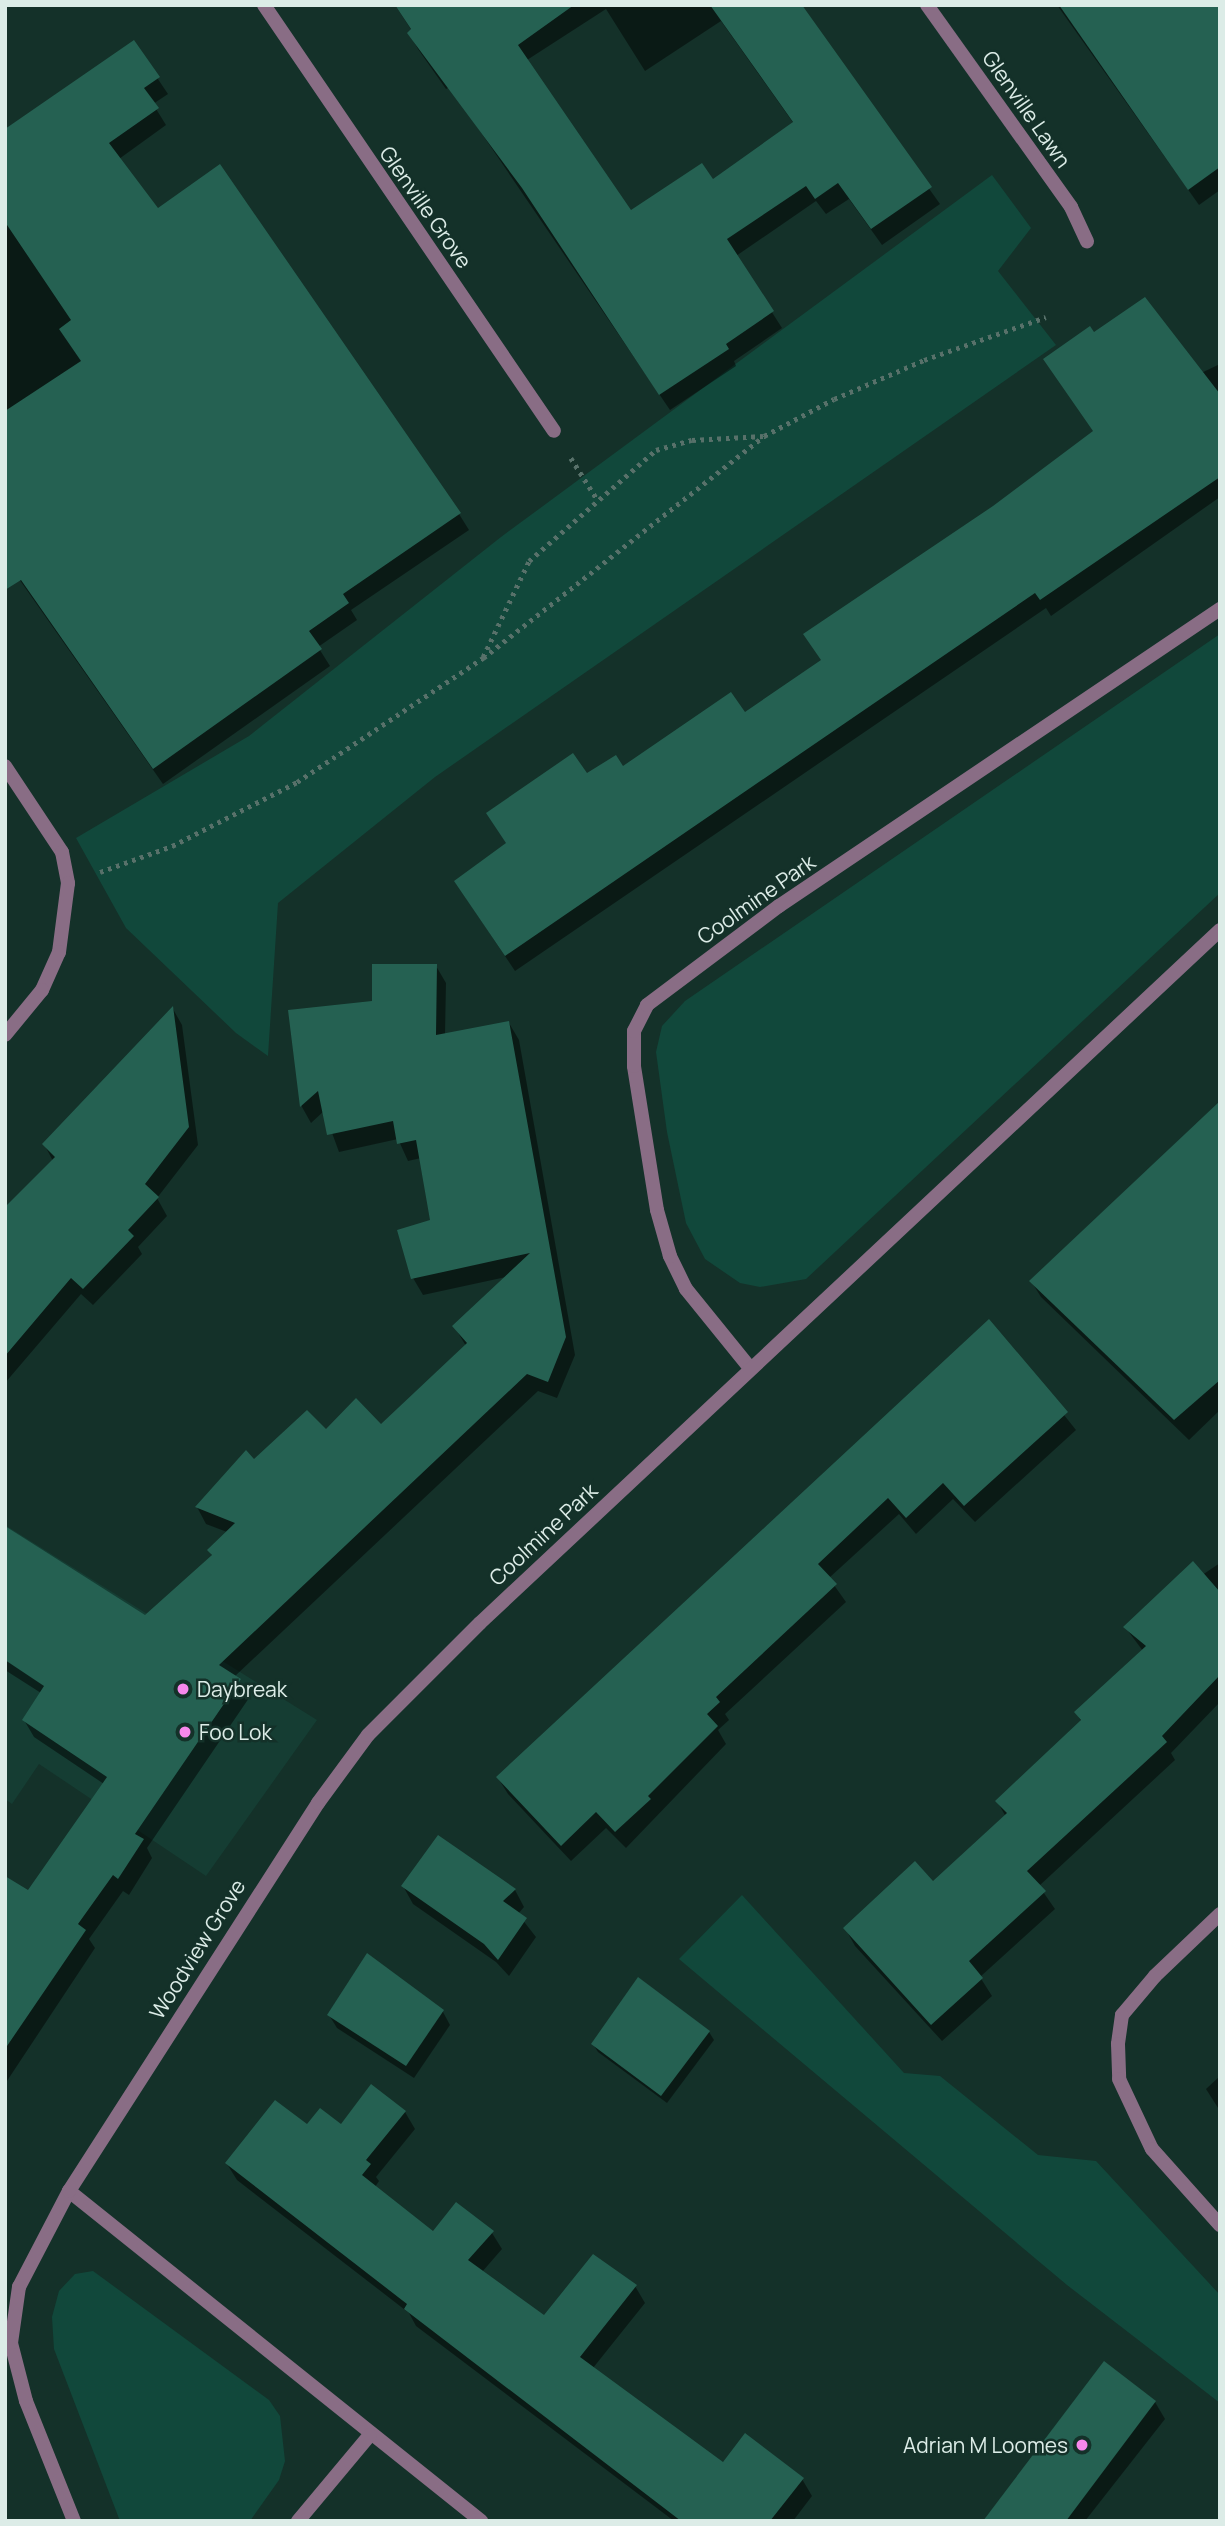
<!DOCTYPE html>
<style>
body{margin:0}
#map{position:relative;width:1225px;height:2526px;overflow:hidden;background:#143129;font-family:Manrope,sans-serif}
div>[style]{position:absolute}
.built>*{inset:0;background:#153d33}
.green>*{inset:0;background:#11483b}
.shadow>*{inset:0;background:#0007}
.building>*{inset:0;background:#256152}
.path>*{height:4.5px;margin-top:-2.25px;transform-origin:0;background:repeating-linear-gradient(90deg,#58716a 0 3.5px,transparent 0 8.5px)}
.street>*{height:14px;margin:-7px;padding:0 7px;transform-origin:7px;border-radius:7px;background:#896d85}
.dots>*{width:19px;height:19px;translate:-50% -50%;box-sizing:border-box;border:4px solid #143129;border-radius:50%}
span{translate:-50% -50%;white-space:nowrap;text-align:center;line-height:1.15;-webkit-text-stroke:5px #143129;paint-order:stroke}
.street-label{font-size:21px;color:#dcece7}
.poi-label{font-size:21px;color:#dcece7}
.left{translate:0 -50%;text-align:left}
.right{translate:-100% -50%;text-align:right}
.frame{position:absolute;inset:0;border:7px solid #dcece7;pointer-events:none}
</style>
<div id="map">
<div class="built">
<i style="clip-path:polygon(5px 1525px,317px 1720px,206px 1876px,39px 1764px,12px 1804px,5px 1799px)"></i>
</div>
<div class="green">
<i style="clip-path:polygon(992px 175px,1031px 228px,998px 271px,1056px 345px,435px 777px,278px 903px,268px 1056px,236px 1033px,126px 928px,76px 838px,249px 736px,501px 537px)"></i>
<i style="clip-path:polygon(1220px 634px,1220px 893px,806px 1279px,760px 1287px,740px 1283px,705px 1259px,686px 1223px,667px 1132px,656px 1052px,662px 1026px,685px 1001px)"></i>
<i style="clip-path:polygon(742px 1895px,904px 2073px,940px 2076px,1038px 2155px,1096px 2161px,1220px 2295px,1220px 2403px,1067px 2285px,679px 1959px)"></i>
<i style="clip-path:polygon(93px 2271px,269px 2400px,280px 2416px,285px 2461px,279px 2480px,250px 2521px,120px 2521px,54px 2349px,52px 2317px,59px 2291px,75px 2274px)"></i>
</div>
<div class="shadow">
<i style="clip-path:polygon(evenodd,395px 5px,798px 5px,940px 204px,882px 245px,849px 199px,826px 214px,816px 201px,736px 256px,782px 328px,734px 361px,736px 366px,670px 410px,450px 87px,446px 89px,418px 49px,409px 33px,412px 31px,395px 5px,606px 9px,645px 71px,721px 21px,794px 124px,713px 182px,631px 213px,527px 60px,606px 9px)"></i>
<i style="clip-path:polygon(1057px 5px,1220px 5px,1220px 190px,1199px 205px)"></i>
<i style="clip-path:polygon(133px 42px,168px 94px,153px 104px,166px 125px,119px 159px,158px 210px,459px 514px,469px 530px,351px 610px,357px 620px,318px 647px,330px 666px,163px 784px,5px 559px,5px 132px)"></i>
<i style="clip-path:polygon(1094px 335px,1199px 374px,1220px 364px,1220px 497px,1051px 616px,1046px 608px,515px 971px,466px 898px,507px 844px,586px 775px,623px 768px,745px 715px,821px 662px,994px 507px,1094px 433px)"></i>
<i style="clip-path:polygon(436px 966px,446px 983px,445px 1035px,509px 1023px,519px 1040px,575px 1355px,557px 1398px,538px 1391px,234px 1677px,249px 1698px,147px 1848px,152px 1858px,129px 1895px,123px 1891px,89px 1939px,95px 1948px,5px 2084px,5px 1925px,104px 1784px,34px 1737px,24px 1720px,41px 1693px,5px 1670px,5px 1529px,146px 1617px,212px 1556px,209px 1550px,227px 1532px,206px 1524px,197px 1507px,254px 1461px,326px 1432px,380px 1427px,466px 1346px,454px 1326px,506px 1277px,423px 1295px,413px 1278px,433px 1222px,421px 1158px,408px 1161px,398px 1139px,339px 1152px,324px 1111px,311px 1123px,302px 1107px,290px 1012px,374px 1003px)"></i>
<i style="clip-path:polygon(173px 1009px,182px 1025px,198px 1145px,157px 1198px,167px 1216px,138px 1247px,142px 1254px,93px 1305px,81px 1294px,5px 1383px,5px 1209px,53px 1161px,44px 1144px)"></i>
<i style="clip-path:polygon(1220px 1105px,1220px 1410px,1189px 1440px,1041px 1297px,1031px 1281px)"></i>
<i style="clip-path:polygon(989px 1321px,1076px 1430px,975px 1522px,953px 1499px,916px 1534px,899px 1514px,829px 1578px,846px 1602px,725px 1714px,729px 1720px,718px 1730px,726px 1744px,626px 1848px,606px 1828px,571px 1861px,508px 1794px,498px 1778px)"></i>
<i style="clip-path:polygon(1220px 1563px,1220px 1702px,1171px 1753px,1175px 1760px,1039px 1886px,1055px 1909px,980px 1977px,992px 1996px,942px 2041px,855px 1946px,845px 1928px,933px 1883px,1006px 1817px,997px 1801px,1081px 1721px,1076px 1713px,1143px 1651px,1125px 1627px)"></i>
<i style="clip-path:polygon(403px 1886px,515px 1890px,524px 1907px,518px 1914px,536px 1937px,509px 1976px,496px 1962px,413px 1904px)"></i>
<i style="clip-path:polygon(443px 2012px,450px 2025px,414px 2078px,337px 2028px,329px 2015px)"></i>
<i style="clip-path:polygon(709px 2032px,714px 2040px,667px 2103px,598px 2052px,593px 2044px)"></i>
<i style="clip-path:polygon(1220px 2076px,1220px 2111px,1206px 2089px)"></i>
<i style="clip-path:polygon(405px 2112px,415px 2129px,376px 2177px,379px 2181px,375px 2187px,433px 2233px,492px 2233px,502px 2249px,482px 2272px,544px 2318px,635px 2286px,645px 2303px,593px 2368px,724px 2464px,802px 2479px,812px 2496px,793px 2521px,674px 2521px,416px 2326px,409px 2313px,237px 2180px,227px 2164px,307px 2127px,342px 2126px)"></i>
<i style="clip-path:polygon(1155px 2402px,1165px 2419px,1085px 2521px,985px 2521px)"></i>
</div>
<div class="building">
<i style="clip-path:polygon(395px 5px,574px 5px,518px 45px,631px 210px,702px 163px,713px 179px,793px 122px,710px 5px,802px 5px,932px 187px,871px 229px,838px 183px,815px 199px,806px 186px,727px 239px,774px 311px,726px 344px,729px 349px,659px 395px,522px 188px,407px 33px,411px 29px)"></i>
<i style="clip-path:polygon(1059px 5px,1220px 5px,1220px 167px,1188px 190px)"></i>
<i style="clip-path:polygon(134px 40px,160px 77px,144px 88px,159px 108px,109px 143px,158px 208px,220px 164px,461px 513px,343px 594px,349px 603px,309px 631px,322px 649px,153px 769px,21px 580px,5px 590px,5px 411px,81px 361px,59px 329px,71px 320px,5px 222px,5px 129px)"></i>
<i style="clip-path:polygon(1145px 297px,1220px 394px,1220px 477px,1040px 600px,1035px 593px,505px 956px,454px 881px,506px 843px,486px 813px,573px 753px,587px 773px,616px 755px,623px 766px,731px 692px,745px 712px,821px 660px,803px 634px,993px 506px,1093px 431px,1043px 359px,1090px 326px,1094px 332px)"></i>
<i style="clip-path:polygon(372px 964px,437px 964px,436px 1035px,509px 1021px,566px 1337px,548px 1382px,527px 1374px,219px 1665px,241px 1679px,135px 1834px,144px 1839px,118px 1879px,113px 1875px,78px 1924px,86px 1930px,5px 2049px,5px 1876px,28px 1890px,107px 1777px,22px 1720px,44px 1686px,5px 1660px,5px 1526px,145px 1615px,212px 1555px,207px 1550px,235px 1523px,195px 1507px,246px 1450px,254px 1459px,307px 1410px,326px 1429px,356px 1398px,381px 1424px,467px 1343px,452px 1326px,530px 1253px,411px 1279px,397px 1230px,430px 1220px,416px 1140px,397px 1144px,393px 1121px,327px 1135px,318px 1091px,300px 1107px,288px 1010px,372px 1001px)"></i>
<i style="clip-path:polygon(173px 1006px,189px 1127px,145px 1184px,159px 1197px,128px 1230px,134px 1236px,83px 1289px,71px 1278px,5px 1356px,5px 1207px,55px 1157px,42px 1144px)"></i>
<i style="clip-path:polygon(1220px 1101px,1220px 1380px,1174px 1420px,1029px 1281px)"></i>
<i style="clip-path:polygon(989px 1319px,1068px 1412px,964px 1506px,943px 1483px,906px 1518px,888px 1498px,818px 1564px,837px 1584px,716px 1697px,720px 1702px,707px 1714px,718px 1726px,648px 1796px,651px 1799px,615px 1832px,596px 1812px,561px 1846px,496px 1777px)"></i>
<i style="clip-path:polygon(1193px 1561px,1220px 1592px,1220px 1675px,1162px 1736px,1167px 1742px,1027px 1871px,1046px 1891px,969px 1961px,983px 1978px,931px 2025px,843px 1928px,915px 1861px,933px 1881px,1007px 1813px,995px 1801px,1081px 1720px,1074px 1712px,1146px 1646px,1123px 1627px)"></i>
<i style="clip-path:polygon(438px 1835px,516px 1889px,503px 1901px,527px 1918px,498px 1960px,484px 1944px,401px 1886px)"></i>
<i style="clip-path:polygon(367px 1953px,444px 2010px,406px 2066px,327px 2015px)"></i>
<i style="clip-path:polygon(638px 1977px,710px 2031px,661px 2096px,591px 2044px)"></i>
<i style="clip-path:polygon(371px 2084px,406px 2111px,366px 2160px,371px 2164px,362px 2175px,433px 2231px,456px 2202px,494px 2231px,468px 2260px,544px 2315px,593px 2254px,637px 2285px,580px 2357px,723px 2462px,745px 2433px,804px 2478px,770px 2521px,681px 2521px,404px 2309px,407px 2304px,225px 2163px,275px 2100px,307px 2124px,320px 2108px,341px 2124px)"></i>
<i style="clip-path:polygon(1104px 2361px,1156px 2401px,1066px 2521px,983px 2521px)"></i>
</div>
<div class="path">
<i style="left:571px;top:458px;width:49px;rotate:57.6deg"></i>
<i style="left:483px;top:657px;width:106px;rotate:-64.4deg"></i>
<i style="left:529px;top:561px;width:169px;rotate:-41.2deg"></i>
<i style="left:656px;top:450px;width:37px;rotate:-16deg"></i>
<i style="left:692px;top:440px;width:71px;rotate:-3.2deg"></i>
<i style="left:100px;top:872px;width:77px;rotate:-19.9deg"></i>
<i style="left:172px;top:846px;width:140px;rotate:-27.1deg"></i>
<i style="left:297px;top:782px;width:224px;rotate:-33.7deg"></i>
<i style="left:483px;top:658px;width:358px;rotate:-38.3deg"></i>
<i style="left:764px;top:436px;width:79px;rotate:-27.9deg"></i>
<i style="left:834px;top:399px;width:98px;rotate:-23.4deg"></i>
<i style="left:924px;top:360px;width:129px;rotate:-19.4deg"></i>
</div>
<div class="street">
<i style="left:264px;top:5px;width:515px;rotate:55.75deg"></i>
<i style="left:927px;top:5px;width:248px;rotate:54.5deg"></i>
<i style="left:1071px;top:207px;width:38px;rotate:65deg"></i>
<i style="left:5px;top:766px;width:103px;rotate:56.5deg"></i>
<i style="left:62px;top:852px;width:32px;rotate:79deg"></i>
<i style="left:68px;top:883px;width:70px;rotate:97.4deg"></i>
<i style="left:59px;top:952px;width:42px;rotate:114.1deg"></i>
<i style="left:42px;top:990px;width:58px;rotate:129.4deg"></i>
<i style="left:750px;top:1368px;width:102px;rotate:-129deg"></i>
<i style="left:686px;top:1289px;width:37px;rotate:-116deg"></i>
<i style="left:670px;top:1256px;width:48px;rotate:-105.8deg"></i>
<i style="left:657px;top:1210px;width:146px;rotate:-99.1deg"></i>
<i style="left:634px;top:1066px;width:35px;rotate:-90deg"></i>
<i style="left:634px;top:1031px;width:29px;rotate:-63deg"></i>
<i style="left:647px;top:1005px;width:165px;rotate:-36.9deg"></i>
<i style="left:779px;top:906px;width:532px;rotate:-33.96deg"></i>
<i style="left:1220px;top:1914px;width:90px;rotate:136.4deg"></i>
<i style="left:1155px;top:1976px;width:51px;rotate:130.2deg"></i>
<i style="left:1122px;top:2015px;width:29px;rotate:98deg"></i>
<i style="left:1118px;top:2044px;width:35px;rotate:88deg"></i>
<i style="left:1119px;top:2079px;width:77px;rotate:64.8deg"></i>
<i style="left:1152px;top:2149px;width:102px;rotate:48.2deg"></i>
<i style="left:69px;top:2191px;width:528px;rotate:38.69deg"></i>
<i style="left:74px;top:2521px;width:129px;rotate:-111.8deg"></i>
<i style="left:26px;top:2401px;width:60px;rotate:-104.5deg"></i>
<i style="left:11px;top:2343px;width:57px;rotate:-81.9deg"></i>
<i style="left:19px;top:2287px;width:108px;rotate:-62.5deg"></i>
<i style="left:69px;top:2191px;width:461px;rotate:-57.3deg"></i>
<i style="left:318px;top:1803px;width:84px;rotate:-53.7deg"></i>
<i style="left:368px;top:1735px;width:158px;rotate:-45deg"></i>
<i style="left:480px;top:1623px;width:1014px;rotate:-43.12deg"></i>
<i style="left:298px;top:2521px;width:112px;rotate:-50.1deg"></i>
</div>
<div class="dots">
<i style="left:183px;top:1689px;background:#f788ec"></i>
<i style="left:185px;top:1732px;background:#f788ec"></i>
<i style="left:1082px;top:2445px;background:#f788ec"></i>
</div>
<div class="street-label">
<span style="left:1027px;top:109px;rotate:55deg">Glenville Lawn</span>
<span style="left:426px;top:207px;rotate:55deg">Glenville Grove</span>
<span style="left:756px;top:899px;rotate:-35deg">Coolmine Park</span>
<span style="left:543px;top:1534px;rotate:-43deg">Coolmine Park</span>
<span style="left:197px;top:1949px;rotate:-58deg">Woodview Grove</span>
</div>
<div class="poi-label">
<span class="left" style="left:197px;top:1689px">Daybreak</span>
<span class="left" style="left:199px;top:1732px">Foo Lok</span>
<span class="right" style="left:1068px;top:2445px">Adrian M Loomes</span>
</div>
<div class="frame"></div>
</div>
